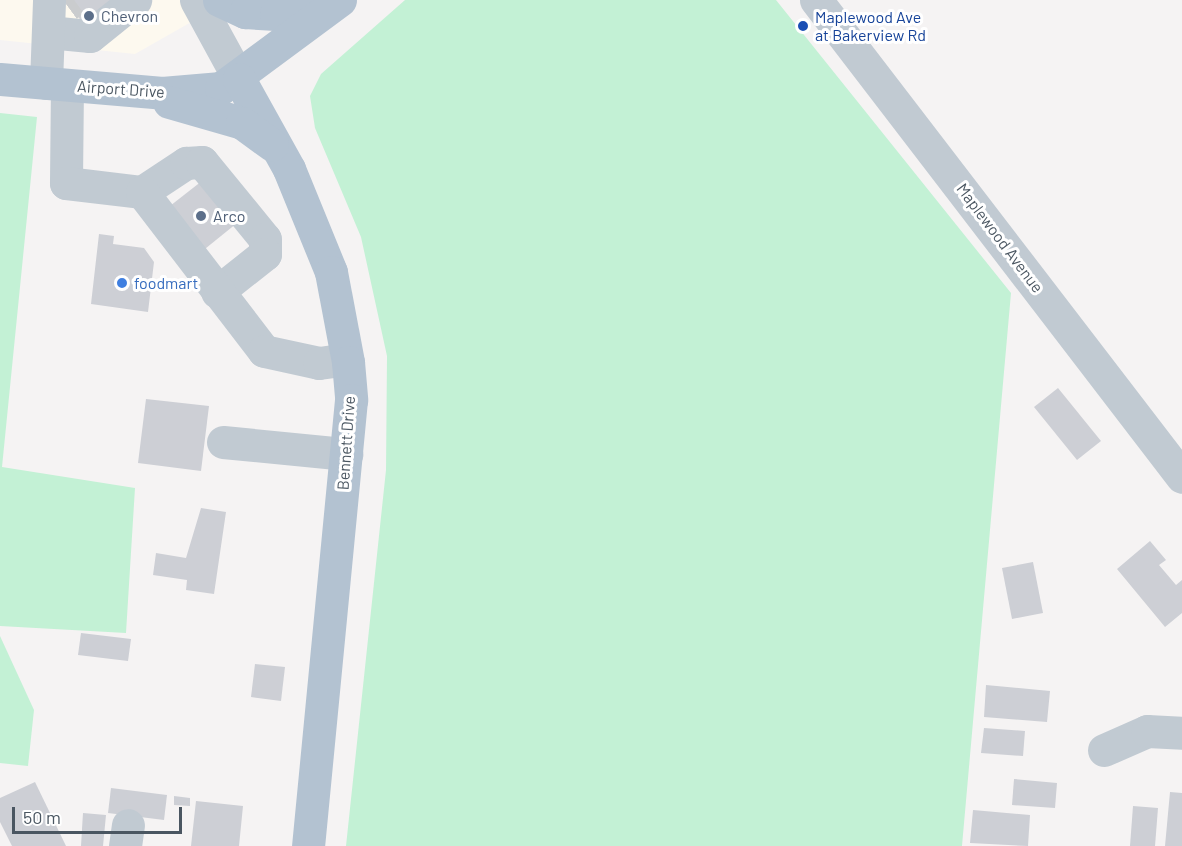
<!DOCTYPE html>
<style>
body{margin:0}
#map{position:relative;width:1182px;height:846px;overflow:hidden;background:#f5f3f3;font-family:Barlow,sans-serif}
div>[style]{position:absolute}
.commercial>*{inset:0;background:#fdf9ef}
.green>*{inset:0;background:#c3f1d5}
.building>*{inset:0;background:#cdcfd5}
.minor-tunnel>*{height:33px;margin-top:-16.5px;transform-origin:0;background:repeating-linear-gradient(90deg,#caccce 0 33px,transparent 0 49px)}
.minor>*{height:33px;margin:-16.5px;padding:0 16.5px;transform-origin:16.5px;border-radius:16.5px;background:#c1cad2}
.major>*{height:33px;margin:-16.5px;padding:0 16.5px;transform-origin:16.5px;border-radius:16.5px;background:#b3c2d1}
.dots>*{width:16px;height:16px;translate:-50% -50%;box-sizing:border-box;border:3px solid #fff;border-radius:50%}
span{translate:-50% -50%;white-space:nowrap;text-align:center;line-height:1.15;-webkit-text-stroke:6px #fff;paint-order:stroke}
.service-label{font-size:16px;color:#4e5e75}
.left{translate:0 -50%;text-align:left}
.transit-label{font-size:16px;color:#164399}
.street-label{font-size:16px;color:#4a5661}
.shop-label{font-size:16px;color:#366cbe}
.scale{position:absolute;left:12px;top:807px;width:170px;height:27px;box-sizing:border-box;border:3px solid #4a5661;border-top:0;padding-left:8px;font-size:18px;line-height:21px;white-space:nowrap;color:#4a5661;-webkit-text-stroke:4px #fff;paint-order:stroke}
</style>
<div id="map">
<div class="commercial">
<i style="clip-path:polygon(0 0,230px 0,135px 54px,0 40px)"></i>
</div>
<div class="green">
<i style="clip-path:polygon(405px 0,776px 0,1011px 293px,962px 846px,346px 846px,386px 470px,387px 356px,361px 237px,315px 128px,310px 96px,321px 74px)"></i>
<i style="clip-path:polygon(0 113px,37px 117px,2px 467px,135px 488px,126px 633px,0 626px)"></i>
<i style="clip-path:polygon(0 636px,34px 710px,28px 766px,0 763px)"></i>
</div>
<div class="building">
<i style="clip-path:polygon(63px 0,124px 0,87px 27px)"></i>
<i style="clip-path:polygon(207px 177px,242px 219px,195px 257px,161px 213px)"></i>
<i style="clip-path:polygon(99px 234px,114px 236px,113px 244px,144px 248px,154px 262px,148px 312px,91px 304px)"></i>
<i style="clip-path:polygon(1058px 388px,1101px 441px,1077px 460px,1034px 407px)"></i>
<i style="clip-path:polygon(146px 399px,209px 406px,201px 471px,138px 463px)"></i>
<i style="clip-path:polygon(201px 508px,226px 512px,214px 594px,186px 590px,187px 580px,153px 575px,156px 553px,186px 558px)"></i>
<i style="clip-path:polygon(1150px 541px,1166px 560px,1159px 565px,1176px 585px,1182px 580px,1182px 613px,1165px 627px,1117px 569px)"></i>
<i style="clip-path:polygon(1033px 562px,1043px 613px,1012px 619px,1002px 568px)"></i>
<i style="clip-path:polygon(81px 633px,131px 639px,128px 661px,78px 655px)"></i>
<i style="clip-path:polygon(255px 664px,285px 667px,281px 701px,251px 697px)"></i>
<i style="clip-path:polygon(986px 685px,1050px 691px,1047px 722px,984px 717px)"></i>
<i style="clip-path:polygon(984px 728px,1025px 731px,1023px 756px,981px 753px)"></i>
<i style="clip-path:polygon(1014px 779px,1057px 783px,1055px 808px,1012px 805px)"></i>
<i style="clip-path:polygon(35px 782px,66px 846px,12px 846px,0 822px,0 798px)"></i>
<i style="clip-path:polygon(111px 788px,167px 795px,164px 820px,108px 813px)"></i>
<i style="clip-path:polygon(1170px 792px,1182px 793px,1182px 846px,1165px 846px)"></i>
<i style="clip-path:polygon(174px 796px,190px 798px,190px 806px,174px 805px)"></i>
<i style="clip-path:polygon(196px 801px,243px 806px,239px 846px,191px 846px)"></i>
<i style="clip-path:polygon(1133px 806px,1158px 808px,1155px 846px,1130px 846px)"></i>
<i style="clip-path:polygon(973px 810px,1030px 815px,1028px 846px,970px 843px)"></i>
<i style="clip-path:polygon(83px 813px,106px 815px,103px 846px,81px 846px)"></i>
</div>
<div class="minor-tunnel">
<i style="left:67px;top:5px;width:9px;rotate:-36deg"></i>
</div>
<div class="minor">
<i style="left:196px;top:0;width:90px;rotate:61.4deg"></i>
<i style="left:816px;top:0;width:601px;rotate:52.5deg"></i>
<i style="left:48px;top:32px;width:42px;rotate:5.4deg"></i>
<i style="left:90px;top:36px;width:58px;rotate:-38.7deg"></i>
<i style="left:46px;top:83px;width:83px;rotate:-87.9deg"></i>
<i style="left:67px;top:85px;width:98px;rotate:90.6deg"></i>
<i style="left:66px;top:183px;width:77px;rotate:6.8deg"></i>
<i style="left:142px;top:192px;width:53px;rotate:-33.4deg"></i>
<i style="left:186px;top:163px;width:16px;rotate:-4deg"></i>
<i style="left:202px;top:162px;width:99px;rotate:50.7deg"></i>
<i style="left:265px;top:239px;width:15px;rotate:90deg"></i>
<i style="left:265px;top:254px;width:61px;rotate:141.6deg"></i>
<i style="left:142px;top:192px;width:200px;rotate:52.5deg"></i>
<i style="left:264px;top:351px;width:56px;rotate:12.3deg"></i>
<i style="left:319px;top:363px;width:28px;rotate:-8deg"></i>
<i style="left:223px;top:442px;width:124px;rotate:5.6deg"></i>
<i style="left:1104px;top:750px;width:47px;rotate:-23.8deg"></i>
<i style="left:1147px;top:731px;width:35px;rotate:3deg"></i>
<i style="left:125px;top:846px;width:21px;rotate:-82deg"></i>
</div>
<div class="major">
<i style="left:219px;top:0;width:29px;rotate:25deg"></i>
<i style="left:245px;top:12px;width:31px;rotate:4deg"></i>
<i style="left:276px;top:14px;width:37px;rotate:-22deg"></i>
<i style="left:0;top:79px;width:163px;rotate:4.9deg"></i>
<i style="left:162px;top:93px;width:59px;rotate:-4.8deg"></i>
<i style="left:221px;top:88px;width:148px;rotate:-36.5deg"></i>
<i style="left:239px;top:79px;width:103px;rotate:60.9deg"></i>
<i style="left:289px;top:169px;width:111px;rotate:67.8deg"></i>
<i style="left:331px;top:272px;width:92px;rotate:79.3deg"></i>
<i style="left:348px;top:362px;width:38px;rotate:85deg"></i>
<i style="left:351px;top:400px;width:448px;rotate:95.5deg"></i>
<i style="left:169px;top:102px;width:76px;rotate:16deg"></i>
<i style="left:242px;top:123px;width:37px;rotate:36deg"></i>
</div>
<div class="dots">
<i style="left:89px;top:16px;background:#5c6f8a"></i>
<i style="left:803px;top:26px;background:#1a4fb4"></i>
<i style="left:201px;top:216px;background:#5c6f8a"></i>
<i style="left:122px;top:283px;background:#3f7fe0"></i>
</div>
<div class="service-label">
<span class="left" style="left:101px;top:16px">Chevron</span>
<span class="left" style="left:213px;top:216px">Arco</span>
</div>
<div class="transit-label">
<span class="left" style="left:815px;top:26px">Maplewood Ave<br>at Bakerview Rd</span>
</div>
<div class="street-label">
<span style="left:121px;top:89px;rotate:4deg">Airport Drive</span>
<span style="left:1000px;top:238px;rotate:53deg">Maplewood Avenue</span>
<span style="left:346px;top:443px;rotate:-86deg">Bennett Drive</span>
</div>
<div class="shop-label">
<span class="left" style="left:134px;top:283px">foodmart</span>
</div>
<div class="scale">50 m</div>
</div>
